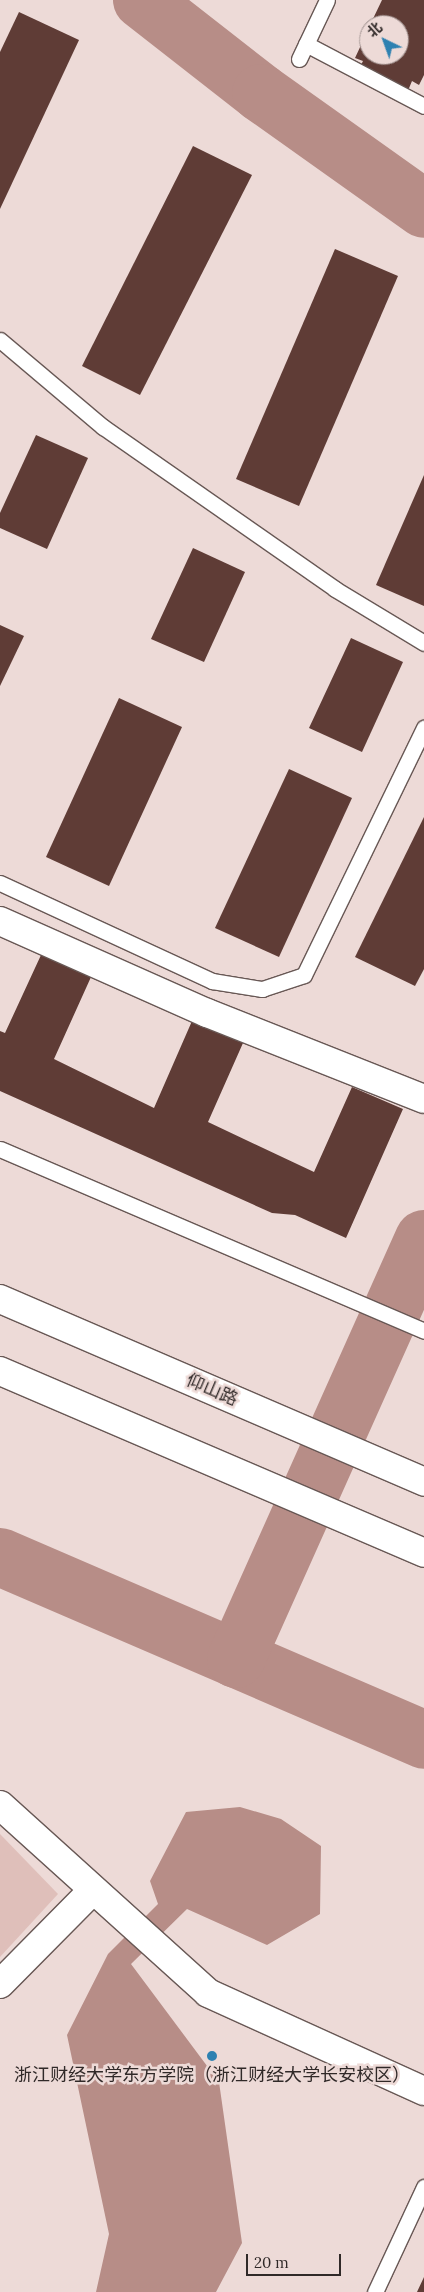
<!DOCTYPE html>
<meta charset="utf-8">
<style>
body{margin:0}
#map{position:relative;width:424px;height:2292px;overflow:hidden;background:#eddad7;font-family:Lora,"Noto Sans SC",serif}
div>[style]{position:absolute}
.green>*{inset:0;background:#dfbfba}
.water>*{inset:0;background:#b78d87}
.river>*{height:58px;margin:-29px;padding:0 29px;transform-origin:29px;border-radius:29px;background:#b78d87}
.building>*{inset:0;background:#5f3c36}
.roads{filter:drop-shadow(1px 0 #685855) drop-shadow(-1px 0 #685855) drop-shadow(0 1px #685855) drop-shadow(0 -1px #685855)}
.lane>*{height:15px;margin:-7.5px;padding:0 7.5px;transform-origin:7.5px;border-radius:7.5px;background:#fff}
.street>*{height:28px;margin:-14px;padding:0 14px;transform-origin:14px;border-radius:14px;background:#fff}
.primary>*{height:28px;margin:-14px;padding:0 14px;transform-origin:14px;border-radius:14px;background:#fff}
.dots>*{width:14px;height:14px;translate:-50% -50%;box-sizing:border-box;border:2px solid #eddad7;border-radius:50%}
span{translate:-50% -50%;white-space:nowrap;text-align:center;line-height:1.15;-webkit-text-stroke:5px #eddad7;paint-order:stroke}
.street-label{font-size:18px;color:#302928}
.poi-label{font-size:18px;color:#302928}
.north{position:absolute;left:359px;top:15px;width:50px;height:50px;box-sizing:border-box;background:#eddad7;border:1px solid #a19391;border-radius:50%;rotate:318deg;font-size:14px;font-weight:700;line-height:20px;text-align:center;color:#302928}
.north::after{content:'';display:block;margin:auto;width:18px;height:22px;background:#2e81b1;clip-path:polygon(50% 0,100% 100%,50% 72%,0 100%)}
.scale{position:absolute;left:246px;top:2254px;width:95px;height:22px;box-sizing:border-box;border:2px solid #302928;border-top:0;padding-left:6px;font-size:15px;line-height:18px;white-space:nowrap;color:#302928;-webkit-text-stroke:4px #eddad7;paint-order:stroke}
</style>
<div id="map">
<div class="green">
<i style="clip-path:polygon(0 1834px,58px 1894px,0 1957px)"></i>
</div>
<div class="water">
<i style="clip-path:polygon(240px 1807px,281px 1819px,321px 1846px,320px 1914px,267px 1945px,187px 1909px,131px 1964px,219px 2082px,242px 2243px,216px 2292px,96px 2292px,109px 2234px,67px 2035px,108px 1954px,158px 1904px,150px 1881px,186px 1812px)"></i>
</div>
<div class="river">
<i style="left:142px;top:0;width:151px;rotate:38deg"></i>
<i style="left:261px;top:93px;width:200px;rotate:35.4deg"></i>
<i style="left:0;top:1557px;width:462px;rotate:23.3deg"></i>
<i style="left:236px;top:1659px;width:460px;rotate:-65.9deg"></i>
</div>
<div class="building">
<i style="clip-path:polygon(382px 0,424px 0,424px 75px,419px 85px,412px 81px,407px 93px,358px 71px,363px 61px,355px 58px,369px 28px,369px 55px,399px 55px,399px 25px,370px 25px)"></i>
<i style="clip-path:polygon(19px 12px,79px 40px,0 209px,0 52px)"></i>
<i style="clip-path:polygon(193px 146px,252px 175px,140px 395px,82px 366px)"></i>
<i style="clip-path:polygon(335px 249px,398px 276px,299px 506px,236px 479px)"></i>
<i style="clip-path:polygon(36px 435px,88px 458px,47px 549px,0 528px,0 513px)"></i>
<i style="clip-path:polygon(424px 475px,424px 606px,376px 585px)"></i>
<i style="clip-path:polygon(193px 548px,245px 572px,204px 662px,151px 639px)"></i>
<i style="clip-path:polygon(0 625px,24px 636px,0 686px)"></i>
<i style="clip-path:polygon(351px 638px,403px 662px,362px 752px,309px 728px)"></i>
<i style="clip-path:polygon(119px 698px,182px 727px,109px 886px,46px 857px)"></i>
<i style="clip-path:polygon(289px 769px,352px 798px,279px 957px,215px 928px)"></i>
<i style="clip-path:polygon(424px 817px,424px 969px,415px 986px,355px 957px)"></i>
<i style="clip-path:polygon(41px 955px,91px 977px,54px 1059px,154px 1108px,192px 1021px,243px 1043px,208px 1122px,314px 1172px,352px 1087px,403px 1109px,346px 1238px,295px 1215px,272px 1213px,0 1091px,0 1031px,5px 1033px)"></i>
<i style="clip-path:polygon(424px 2277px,424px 2292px,417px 2292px)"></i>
</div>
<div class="roads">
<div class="lane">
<i style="left:306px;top:44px;width:133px;rotate:27.7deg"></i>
<i style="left:299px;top:59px;width:65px;rotate:-64.6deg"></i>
<i style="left:0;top:340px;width:135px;rotate:40.2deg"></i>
<i style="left:103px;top:427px;width:283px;rotate:34.9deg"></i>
<i style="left:335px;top:589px;width:104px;rotate:31.2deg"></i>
<i style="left:0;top:883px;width:234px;rotate:24.8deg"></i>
<i style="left:212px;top:981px;width:51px;rotate:9.1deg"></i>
<i style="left:262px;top:989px;width:44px;rotate:-18.4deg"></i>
<i style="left:304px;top:975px;width:275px;rotate:-64.1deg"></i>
<i style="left:0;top:1149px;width:461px;rotate:23.2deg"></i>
<i style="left:375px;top:2292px;width:116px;rotate:-65deg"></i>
</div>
<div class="street">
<i style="left:0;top:921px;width:227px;rotate:24deg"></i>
<i style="left:207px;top:1013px;width:233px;rotate:21.6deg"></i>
<i style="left:0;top:1805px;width:280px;rotate:42.1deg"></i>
<i style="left:208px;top:1993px;width:237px;rotate:24.4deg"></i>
<i style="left:0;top:1984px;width:132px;rotate:-45.3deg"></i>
</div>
<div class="primary">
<i style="left:0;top:1299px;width:462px;rotate:23.3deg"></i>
<i style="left:0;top:1371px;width:461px;rotate:23.2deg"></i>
</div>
</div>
<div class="dots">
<i style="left:212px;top:2056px;background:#2e81b1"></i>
</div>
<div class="street-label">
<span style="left:212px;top:1390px;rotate:23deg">仰山路</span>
</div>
<div class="poi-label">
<span style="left:212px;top:2075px">浙江财经大学东方学院（浙江财经大学长安校区）</span>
</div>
<div class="north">北</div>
<div class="scale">20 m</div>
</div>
